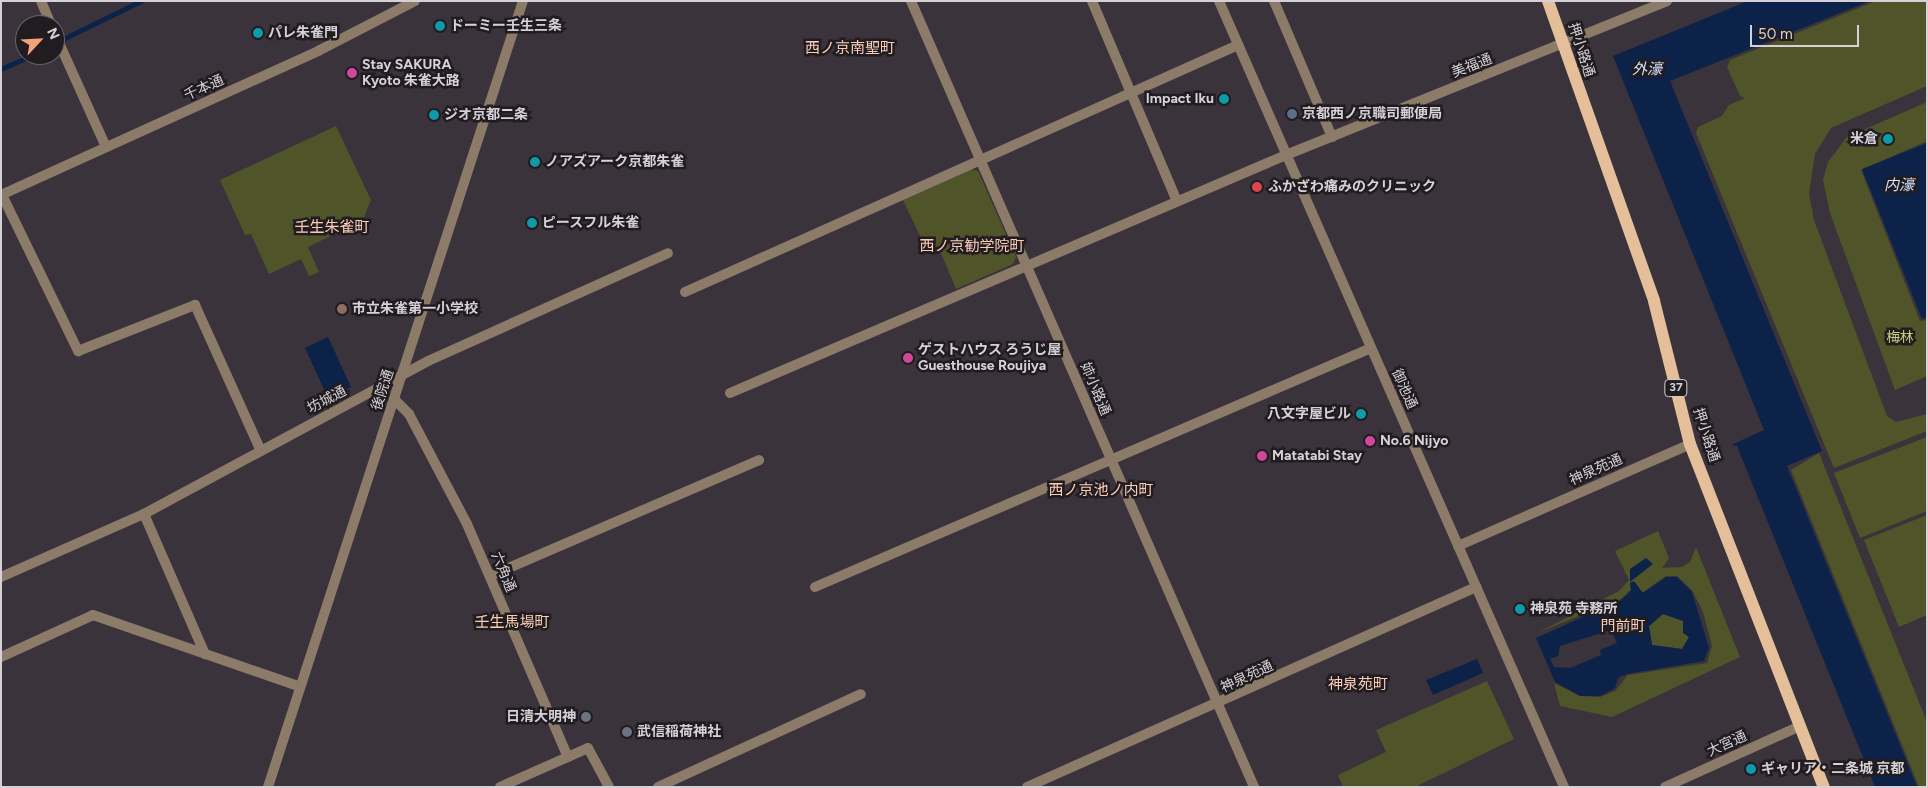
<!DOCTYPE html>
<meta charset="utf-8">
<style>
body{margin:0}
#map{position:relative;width:1928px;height:788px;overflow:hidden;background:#3a333b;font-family:Figtree,"Noto Sans JP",sans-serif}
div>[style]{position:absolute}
.green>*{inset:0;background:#505429}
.water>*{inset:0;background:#0d2249}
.stream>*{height:4.5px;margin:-2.25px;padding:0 2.25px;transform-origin:2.25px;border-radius:2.25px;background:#0d2249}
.minor>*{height:10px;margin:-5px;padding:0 5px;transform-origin:5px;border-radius:5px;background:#8d7b69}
.tertiary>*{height:10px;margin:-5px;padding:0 5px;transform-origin:5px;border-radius:5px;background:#8d7b69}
.primary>*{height:12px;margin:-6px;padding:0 6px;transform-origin:6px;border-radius:6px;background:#e4bf9a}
.dots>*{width:14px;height:14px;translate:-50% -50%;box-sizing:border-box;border:2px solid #201c20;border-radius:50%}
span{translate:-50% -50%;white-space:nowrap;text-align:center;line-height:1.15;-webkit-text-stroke:5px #201c20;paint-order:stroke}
.shield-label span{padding:1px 4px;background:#201c20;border:1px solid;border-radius:4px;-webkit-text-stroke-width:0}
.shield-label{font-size:12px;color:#d5d1d6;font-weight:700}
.poi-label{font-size:14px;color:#d5d1d6;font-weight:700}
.left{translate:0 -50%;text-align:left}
.right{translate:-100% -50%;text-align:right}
.street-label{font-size:14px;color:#d5d1d6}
.park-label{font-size:14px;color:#c9d280}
.neighbourhood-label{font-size:15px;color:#fbcdb8}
.water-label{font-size:15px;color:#d1e1fe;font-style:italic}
.frame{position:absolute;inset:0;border:2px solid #d5d1d6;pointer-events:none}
.north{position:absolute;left:15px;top:15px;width:50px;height:50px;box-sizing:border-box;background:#201c20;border:1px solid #686469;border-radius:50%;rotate:65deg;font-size:14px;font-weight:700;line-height:20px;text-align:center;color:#d5d1d6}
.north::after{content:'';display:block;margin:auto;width:18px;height:22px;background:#f1a17b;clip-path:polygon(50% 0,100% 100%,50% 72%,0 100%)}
.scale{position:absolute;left:1750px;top:25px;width:109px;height:22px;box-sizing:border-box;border:2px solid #d5d1d6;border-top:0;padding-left:6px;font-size:15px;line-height:18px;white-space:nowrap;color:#d5d1d6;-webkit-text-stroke:4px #201c20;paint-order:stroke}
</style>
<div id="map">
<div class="green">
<i style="clip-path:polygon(1876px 1px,1927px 1px,1927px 86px,1831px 128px,1815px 154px,1809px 194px,1814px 220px,1887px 416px,1896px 422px,1927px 414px,1927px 431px,1834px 468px,1696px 133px,1698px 127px,1722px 116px,1729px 105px,1745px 98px,1740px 96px,1727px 67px,1730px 60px)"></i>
<i style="clip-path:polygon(1927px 102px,1927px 141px,1861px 170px,1920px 321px,1927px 320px,1927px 376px,1895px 390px,1830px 213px,1823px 180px,1828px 162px,1847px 137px)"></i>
<i style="clip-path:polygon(336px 126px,371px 200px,363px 220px,308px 247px,319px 272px,309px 276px,301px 259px,269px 274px,251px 234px,245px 235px,220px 180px)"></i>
<i style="clip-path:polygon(971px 169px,978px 171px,1016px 257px,1013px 264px,956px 289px,938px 246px,927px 251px,903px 200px)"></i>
<i style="clip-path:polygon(1927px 437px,1927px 511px,1860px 538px,1834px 473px)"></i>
<i style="clip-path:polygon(1819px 453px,1927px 722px,1927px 787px,1919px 787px,1791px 470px)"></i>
<i style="clip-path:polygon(1927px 515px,1927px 615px,1899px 627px,1864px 540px)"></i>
<i style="clip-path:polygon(1658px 531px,1669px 558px,1662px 568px,1682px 567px,1690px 562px,1696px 547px,1740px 657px,1612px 717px,1560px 706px,1554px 683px,1580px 696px,1600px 697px,1615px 691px,1628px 675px,1707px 663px,1712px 646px,1703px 612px,1692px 590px,1677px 576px,1666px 576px,1643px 592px,1630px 590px,1621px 599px,1537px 633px,1619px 591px,1629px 580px,1615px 551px)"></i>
<i style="clip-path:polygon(1663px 614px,1683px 620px,1689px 637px,1682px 649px,1652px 645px,1649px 626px)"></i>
<i style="clip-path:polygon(1487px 681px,1514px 739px,1415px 787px,1343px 787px,1338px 775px,1386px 752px,1376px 730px)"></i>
</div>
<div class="water">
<i style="clip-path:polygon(1748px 1px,1870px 1px,1670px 81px,1822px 451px,1787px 466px,1917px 787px,1875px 787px,1737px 446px,1731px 445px,1764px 430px,1613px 56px)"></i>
<i style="clip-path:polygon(1927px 143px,1927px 317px,1922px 319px,1862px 169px)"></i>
<i style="clip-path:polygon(328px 337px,351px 387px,328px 398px,305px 348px)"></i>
<i style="clip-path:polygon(1646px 558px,1653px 564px,1630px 582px,1630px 569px)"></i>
<i style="clip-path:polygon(evenodd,1666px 577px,1677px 577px,1692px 592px,1709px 648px,1704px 661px,1627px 674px,1618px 678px,1615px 688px,1600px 696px,1580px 696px,1555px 682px,1536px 638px,1621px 600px,1631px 591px,1630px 583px,1634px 581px,1643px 593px,1666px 577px,1663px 614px,1683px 621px,1683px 633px,1689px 637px,1682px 649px,1652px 645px,1649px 626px,1663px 614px,1666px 577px,1611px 630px,1617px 643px,1600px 650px,1601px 655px,1570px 668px,1554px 667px,1550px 659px,1558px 656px,1560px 646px,1611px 630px)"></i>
<i style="clip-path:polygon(1477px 659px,1483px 673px,1433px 695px,1426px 680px)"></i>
</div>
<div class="stream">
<i style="left:59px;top:41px;width:91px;rotate:-26deg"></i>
<i style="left:1px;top:69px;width:34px;rotate:-24deg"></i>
</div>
<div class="minor">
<i style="left:41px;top:1px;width:26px;rotate:67deg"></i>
<i style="left:911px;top:1px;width:858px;rotate:66.42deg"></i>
<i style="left:1092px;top:1px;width:217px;rotate:67deg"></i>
<i style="left:1274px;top:1px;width:148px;rotate:66.9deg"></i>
<i style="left:55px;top:34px;width:124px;rotate:65.7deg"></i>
<i style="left:1px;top:195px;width:348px;rotate:-24.4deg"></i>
<i style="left:318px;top:51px;width:109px;rotate:-27.3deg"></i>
<i style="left:2px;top:195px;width:174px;rotate:64deg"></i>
<i style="left:78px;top:351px;width:126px;rotate:-21.5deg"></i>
<i style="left:195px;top:305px;width:160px;rotate:65.7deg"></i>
<i style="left:685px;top:292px;width:606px;rotate:-24.07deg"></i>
<i style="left:730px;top:393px;width:605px;rotate:-23.17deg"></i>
<i style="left:394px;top:399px;width:21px;rotate:45deg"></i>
<i style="left:409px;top:414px;width:124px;rotate:62.2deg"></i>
<i style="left:467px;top:524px;width:254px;rotate:66.6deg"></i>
<i style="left:144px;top:514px;width:153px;rotate:66.5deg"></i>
<i style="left:490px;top:576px;width:293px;rotate:-23.3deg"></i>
<i style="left:1px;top:577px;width:156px;rotate:-23.8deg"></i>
<i style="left:144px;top:514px;width:323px;rotate:-28.3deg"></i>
<i style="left:428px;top:361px;width:263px;rotate:-24.2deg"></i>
<i style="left:815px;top:587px;width:605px;rotate:-23.26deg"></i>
<i style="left:1px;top:657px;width:101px;rotate:-24.5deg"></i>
<i style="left:93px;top:615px;width:217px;rotate:19.1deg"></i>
<i style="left:500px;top:787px;width:96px;rotate:-23.9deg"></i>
<i style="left:588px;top:748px;width:44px;rotate:61.7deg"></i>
<i style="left:658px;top:787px;width:223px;rotate:-24.6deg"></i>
<i style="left:1027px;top:787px;width:492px;rotate:-24deg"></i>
<i style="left:1665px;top:787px;width:148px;rotate:-24.3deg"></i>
</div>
<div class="tertiary">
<i style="left:1219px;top:1px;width:858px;rotate:66.3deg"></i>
<i style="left:1286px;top:155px;width:411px;rotate:-22deg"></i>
<i style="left:1458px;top:546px;width:253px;rotate:-23.7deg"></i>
<i style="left:268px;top:787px;width:826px;rotate:-72.03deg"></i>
</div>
<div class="primary">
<i style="left:1548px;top:1px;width:318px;rotate:70.5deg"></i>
<i style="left:1654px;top:301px;width:147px;rotate:75.9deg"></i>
<i style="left:1690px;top:444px;width:368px;rotate:68.7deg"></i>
</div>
<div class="dots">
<i style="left:440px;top:26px;background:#0f9aa8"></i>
<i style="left:258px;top:33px;background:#0f9aa8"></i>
<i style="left:352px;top:73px;background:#d1479c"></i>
<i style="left:1224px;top:99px;background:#0f9aa8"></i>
<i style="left:1292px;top:114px;background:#5c6f8a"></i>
<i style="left:434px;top:115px;background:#0f9aa8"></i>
<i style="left:1888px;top:139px;background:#0f9aa8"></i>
<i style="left:535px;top:162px;background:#0f9aa8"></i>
<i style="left:1257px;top:187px;background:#e0444e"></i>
<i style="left:532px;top:223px;background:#0f9aa8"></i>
<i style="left:342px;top:309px;background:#8d6e63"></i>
<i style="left:908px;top:358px;background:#d1479c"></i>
<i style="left:1361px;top:414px;background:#0f9aa8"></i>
<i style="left:1370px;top:441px;background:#d1479c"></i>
<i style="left:1262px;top:456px;background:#d1479c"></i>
<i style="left:1520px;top:609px;background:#0f9aa8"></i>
<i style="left:586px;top:717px;background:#6b7280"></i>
<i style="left:627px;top:732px;background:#6b7280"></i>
<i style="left:1751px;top:769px;background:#0f9aa8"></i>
</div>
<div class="shield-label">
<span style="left:1676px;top:388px">37</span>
</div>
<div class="poi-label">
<span class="left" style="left:450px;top:26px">ドーミー壬生三条</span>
<span class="left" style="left:268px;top:33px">パレ朱雀門</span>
<span class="left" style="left:362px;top:73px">Stay SAKURA<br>Kyoto 朱雀大路</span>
<span class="right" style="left:1214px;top:99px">Impact Iku</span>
<span class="left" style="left:1302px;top:114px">京都西ノ京職司郵便局</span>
<span class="left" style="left:444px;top:115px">ジオ京都二条</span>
<span class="right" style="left:1878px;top:139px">米倉</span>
<span class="left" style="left:545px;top:162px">ノアズアーク京都朱雀</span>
<span class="left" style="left:1268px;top:187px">ふかざわ痛みのクリニック</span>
<span class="left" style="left:542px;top:223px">ピースフル朱雀</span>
<span class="left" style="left:352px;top:309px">市立朱雀第一小学校</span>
<span class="left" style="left:918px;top:358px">ゲストハウス ろうじ屋<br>Guesthouse Roujiya</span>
<span class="right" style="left:1351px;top:414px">八文字屋ビル</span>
<span class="left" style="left:1380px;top:441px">No.6 Nijyo</span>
<span class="left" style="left:1272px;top:456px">Matatabi Stay</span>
<span class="left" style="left:1530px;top:609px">神泉苑 寺務所</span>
<span class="right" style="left:576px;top:717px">日清大明神</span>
<span class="left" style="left:637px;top:732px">武信稲荷神社</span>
<span class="left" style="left:1761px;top:769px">ギャリア・二条城 京都</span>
</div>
<div class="street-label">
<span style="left:1581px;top:50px;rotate:72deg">押小路通</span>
<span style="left:1472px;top:66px;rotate:-21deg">美福通</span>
<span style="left:204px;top:88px;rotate:-24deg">千本通</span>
<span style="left:1095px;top:389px;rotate:67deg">姉小路通</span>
<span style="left:1404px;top:389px;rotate:66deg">御池通</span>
<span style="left:383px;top:390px;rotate:-72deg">後院通</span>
<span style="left:327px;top:400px;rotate:-28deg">坊城通</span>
<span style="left:1706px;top:435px;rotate:72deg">押小路通</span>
<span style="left:1596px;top:470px;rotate:-24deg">神泉苑通</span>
<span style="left:503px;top:572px;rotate:67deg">六角通</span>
<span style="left:1247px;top:677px;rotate:-25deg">神泉苑通</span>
<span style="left:1727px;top:744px;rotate:-24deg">大宮通</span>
</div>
<div class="park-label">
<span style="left:1900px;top:338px">梅林</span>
</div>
<div class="neighbourhood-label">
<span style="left:850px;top:49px">西ノ京南聖町</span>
<span style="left:332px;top:228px">壬生朱雀町</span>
<span style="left:972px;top:247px">西ノ京勧学院町</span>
<span style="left:1101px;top:491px">西ノ京池ノ内町</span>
<span style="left:512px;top:623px">壬生馬場町</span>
<span style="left:1623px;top:627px">門前町</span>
<span style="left:1358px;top:685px">神泉苑町</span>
</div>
<div class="water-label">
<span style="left:1647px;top:70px">外濠</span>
<span style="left:1899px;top:186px">内濠</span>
</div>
<div class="frame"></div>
<div class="north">N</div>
<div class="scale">50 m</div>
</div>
